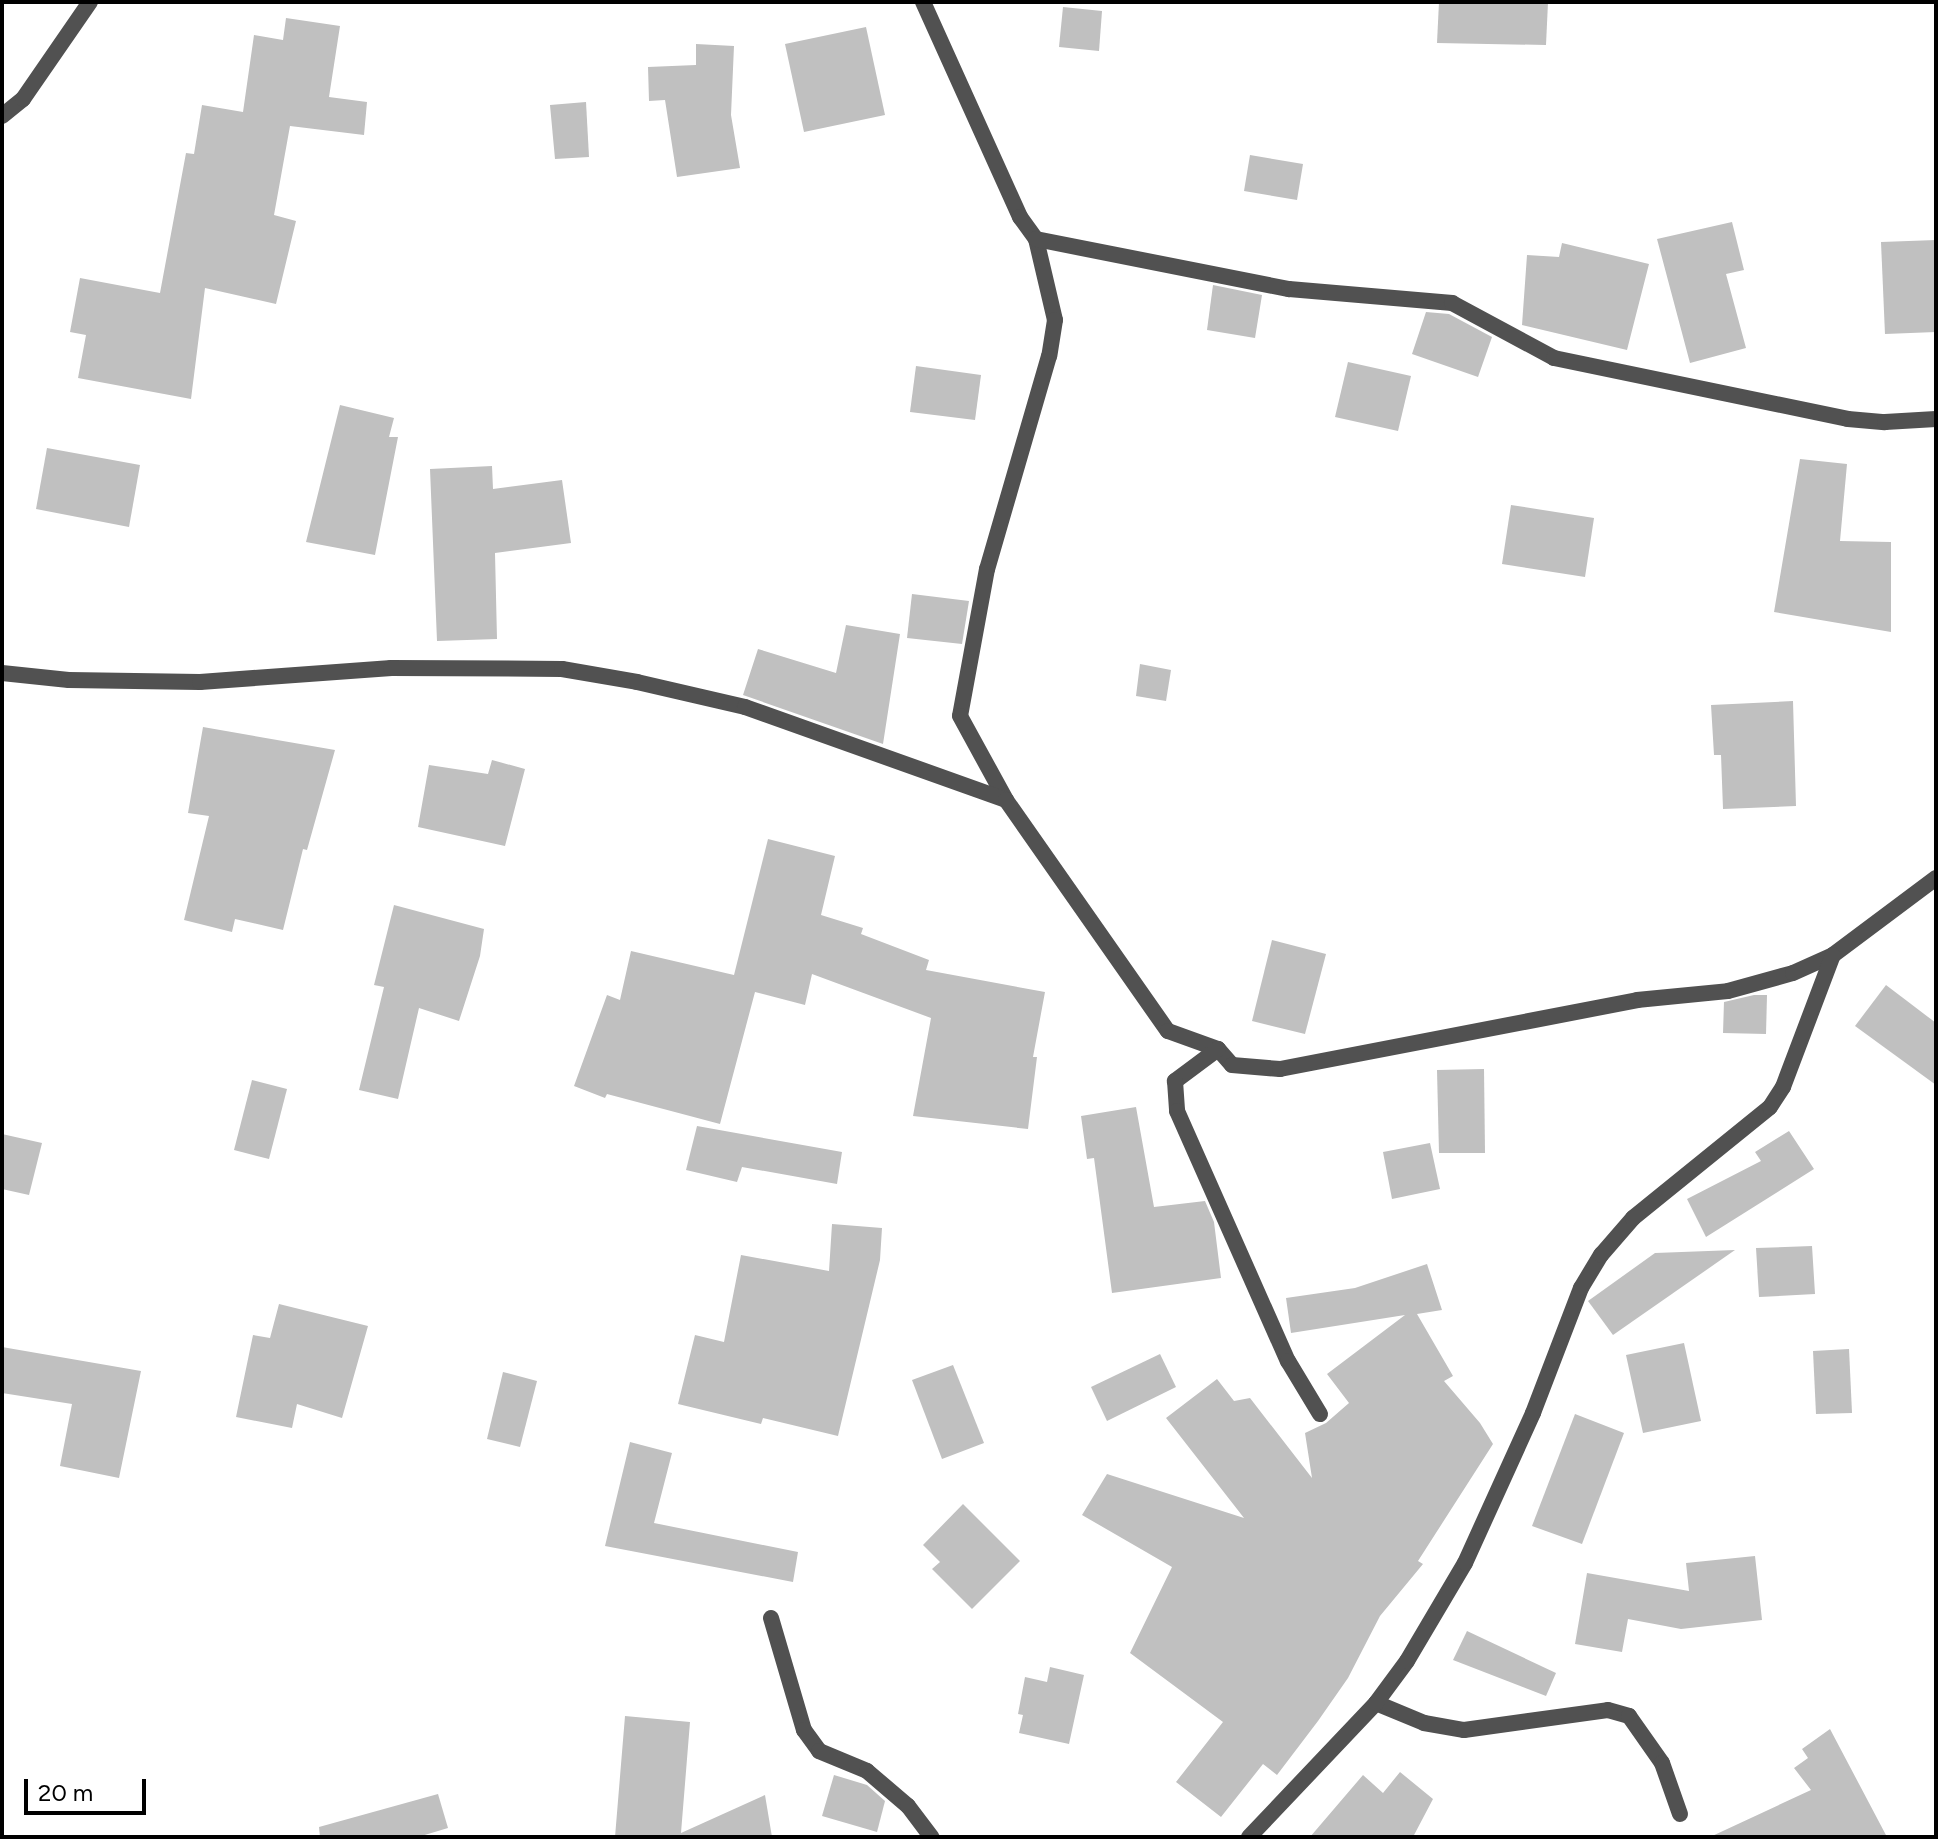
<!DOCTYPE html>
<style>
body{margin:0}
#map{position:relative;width:1938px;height:1839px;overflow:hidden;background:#fff;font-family:Figtree,sans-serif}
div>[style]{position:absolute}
.building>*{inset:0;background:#c0c0c0}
.minor>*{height:16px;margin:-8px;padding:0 8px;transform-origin:8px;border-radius:8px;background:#515151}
span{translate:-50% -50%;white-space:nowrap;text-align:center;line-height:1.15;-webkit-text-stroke:8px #fff;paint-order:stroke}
.frame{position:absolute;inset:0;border:4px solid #000;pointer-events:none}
.scale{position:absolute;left:24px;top:1779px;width:122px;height:36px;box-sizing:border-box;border:4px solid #000;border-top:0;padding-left:10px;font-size:24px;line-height:28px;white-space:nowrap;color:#000;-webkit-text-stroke:6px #fff;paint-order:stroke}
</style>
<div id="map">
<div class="building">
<i style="clip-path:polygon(1439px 2px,1548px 2px,1546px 45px,1437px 43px)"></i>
<i style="clip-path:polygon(1063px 7px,1102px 11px,1099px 51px,1059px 47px)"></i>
<i style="clip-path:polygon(286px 18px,340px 26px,329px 97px,367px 102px,364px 135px,290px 126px,274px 215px,296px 221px,276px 304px,205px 288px,191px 399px,78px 378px,86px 335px,70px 332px,80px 278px,160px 293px,186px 153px,194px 154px,202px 105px,243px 112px,254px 35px,283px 40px)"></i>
<i style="clip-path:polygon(866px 27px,885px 115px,804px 132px,785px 44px)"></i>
<i style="clip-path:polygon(696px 44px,734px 46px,731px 115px,740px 168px,677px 177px,665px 100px,649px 101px,648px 67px,696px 65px)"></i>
<i style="clip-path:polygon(586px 102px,589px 157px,555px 159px,550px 105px)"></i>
<i style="clip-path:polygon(1250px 155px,1303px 164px,1297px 200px,1244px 191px)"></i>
<i style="clip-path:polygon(1732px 222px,1744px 270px,1726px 274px,1746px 348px,1690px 363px,1657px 239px)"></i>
<i style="clip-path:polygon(1936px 240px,1936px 332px,1885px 334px,1881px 242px)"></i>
<i style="clip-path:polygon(1562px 243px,1649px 264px,1627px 350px,1522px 325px,1527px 255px,1559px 257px)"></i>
<i style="clip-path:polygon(1213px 285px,1262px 295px,1255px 338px,1207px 330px)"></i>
<i style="clip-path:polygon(1426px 312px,1449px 314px,1492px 337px,1478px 377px,1412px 354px)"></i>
<i style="clip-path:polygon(1348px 362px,1411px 376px,1398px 431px,1335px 417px)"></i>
<i style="clip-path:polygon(916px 366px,981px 375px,975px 420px,910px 412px)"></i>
<i style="clip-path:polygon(340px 405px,394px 418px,389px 437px,398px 437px,375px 555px,306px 542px)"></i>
<i style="clip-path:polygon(47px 448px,140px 465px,129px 527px,36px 509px)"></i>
<i style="clip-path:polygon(1800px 459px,1847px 464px,1840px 541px,1891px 542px,1891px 632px,1774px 612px)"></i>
<i style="clip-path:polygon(492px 466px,493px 489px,562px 480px,571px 543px,495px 553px,497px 639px,437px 641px,430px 469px)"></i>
<i style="clip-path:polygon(1511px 505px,1594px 518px,1585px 577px,1502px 564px)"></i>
<i style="clip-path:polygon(912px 594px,969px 601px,962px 644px,907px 638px)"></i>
<i style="clip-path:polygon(846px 625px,900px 634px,883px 744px,743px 695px,758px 649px,836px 673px)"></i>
<i style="clip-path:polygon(1140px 664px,1171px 670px,1166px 701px,1136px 696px)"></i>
<i style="clip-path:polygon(1793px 701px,1796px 806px,1723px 809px,1721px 755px,1714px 755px,1711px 705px)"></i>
<i style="clip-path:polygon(203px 727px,335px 750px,307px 850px,303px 849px,283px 930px,235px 919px,232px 932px,184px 920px,209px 816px,188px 813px)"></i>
<i style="clip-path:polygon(492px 760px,525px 769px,505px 846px,418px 827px,429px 765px,488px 774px)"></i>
<i style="clip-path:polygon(768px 839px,835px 856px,821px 915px,863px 928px,861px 934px,929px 960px,926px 970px,1045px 992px,1033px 1057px,1037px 1057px,1028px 1129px,913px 1116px,931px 1018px,812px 974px,805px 1005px,755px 992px,720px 1124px,607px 1094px,605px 1098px,574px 1086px,607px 995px,620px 1000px,631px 951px,734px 975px)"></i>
<i style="clip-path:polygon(394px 905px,484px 929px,480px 956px,459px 1021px,419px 1008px,398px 1099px,359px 1090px,384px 987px,374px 985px)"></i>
<i style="clip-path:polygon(1272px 940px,1326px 954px,1305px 1034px,1252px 1021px)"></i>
<i style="clip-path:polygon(1886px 985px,1936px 1023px,1936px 1085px,1855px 1026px)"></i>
<i style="clip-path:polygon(1754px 995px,1767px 995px,1766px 1034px,1723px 1033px,1724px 1002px)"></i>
<i style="clip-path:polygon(1484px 1069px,1485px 1153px,1439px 1153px,1437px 1070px)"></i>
<i style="clip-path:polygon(252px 1080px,287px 1089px,269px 1159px,234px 1150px)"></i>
<i style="clip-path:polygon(1136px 1107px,1154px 1207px,1205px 1201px,1214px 1222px,1221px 1278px,1112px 1293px,1094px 1158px,1087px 1159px,1081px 1116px)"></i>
<i style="clip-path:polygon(697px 1126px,842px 1152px,837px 1184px,742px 1167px,737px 1182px,686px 1170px)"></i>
<i style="clip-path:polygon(1789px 1131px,1814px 1169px,1706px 1237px,1687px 1199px,1761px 1161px,1755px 1152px)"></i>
<i style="clip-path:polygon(2px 1134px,42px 1143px,29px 1195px,2px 1189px)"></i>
<i style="clip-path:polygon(1430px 1143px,1440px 1189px,1392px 1199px,1383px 1152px)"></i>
<i style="clip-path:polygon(832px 1224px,882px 1228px,880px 1260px,838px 1436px,763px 1418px,761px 1424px,678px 1404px,695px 1335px,724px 1342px,741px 1255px,829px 1271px)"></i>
<i style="clip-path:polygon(1812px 1246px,1815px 1294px,1759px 1297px,1756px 1248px)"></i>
<i style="clip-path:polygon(1735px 1250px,1613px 1335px,1588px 1301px,1655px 1253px)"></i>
<i style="clip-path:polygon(1427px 1264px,1442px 1310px,1417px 1314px,1453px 1376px,1444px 1381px,1480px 1423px,1493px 1444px,1418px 1561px,1423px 1564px,1380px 1616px,1348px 1678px,1318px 1721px,1277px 1775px,1263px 1764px,1221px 1817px,1176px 1782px,1223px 1722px,1130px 1653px,1172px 1567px,1082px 1515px,1107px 1474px,1244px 1518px,1166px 1418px,1217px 1379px,1234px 1401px,1250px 1398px,1312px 1478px,1305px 1433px,1326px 1423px,1349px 1403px,1327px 1374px,1405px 1315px,1291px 1333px,1286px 1298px,1355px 1288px)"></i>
<i style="clip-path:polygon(279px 1304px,368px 1326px,342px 1418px,297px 1404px,292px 1428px,236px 1417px,253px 1335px,270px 1338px)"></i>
<i style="clip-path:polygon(1684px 1343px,1701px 1421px,1643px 1433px,1626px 1355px)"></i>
<i style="clip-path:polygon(2px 1347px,141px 1371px,119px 1478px,60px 1466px,72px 1404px,2px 1393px)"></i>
<i style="clip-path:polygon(1849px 1349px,1852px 1413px,1816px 1414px,1813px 1351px)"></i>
<i style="clip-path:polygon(1160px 1354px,1176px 1387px,1107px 1421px,1091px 1387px)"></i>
<i style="clip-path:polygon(953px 1365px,984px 1443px,942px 1459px,912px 1380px)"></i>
<i style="clip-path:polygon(503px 1372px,537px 1381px,520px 1447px,487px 1439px)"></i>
<i style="clip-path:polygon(1575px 1414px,1624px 1433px,1582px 1544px,1532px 1526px)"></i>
<i style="clip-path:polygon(630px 1442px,672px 1453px,654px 1523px,798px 1552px,793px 1582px,605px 1546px)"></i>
<i style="clip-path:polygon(963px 1504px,1020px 1561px,972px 1609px,932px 1569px,940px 1562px,923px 1545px)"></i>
<i style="clip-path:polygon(1755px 1556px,1762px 1620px,1681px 1629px,1628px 1619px,1622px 1652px,1575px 1644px,1587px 1573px,1689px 1591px,1686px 1563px)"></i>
<i style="clip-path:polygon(1467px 1631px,1556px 1673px,1546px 1696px,1453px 1660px)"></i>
<i style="clip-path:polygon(1050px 1667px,1084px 1675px,1069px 1744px,1019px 1733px,1023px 1715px,1018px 1714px,1025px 1677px,1047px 1682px)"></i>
<i style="clip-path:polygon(625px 1716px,690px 1722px,681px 1833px,765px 1795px,772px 1837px,615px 1837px)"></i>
<i style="clip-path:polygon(1830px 1729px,1887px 1837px,1710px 1837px,1811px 1790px,1794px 1768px,1808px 1758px,1802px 1749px)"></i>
<i style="clip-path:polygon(1400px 1772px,1433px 1799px,1413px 1837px,1310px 1837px,1363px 1775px,1383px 1793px)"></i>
<i style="clip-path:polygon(834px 1775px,867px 1785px,885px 1801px,877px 1832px,822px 1816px)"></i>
<i style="clip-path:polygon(438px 1794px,448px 1828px,418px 1837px,320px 1837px,319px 1827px)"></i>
</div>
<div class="minor">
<i style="left:923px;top:2px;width:236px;rotate:65.7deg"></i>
<i style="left:1020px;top:217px;width:27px;rotate:54deg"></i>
<i style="left:1036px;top:239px;width:83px;rotate:76.8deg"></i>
<i style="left:1055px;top:320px;width:36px;rotate:99deg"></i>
<i style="left:1049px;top:356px;width:222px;rotate:106.2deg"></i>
<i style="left:987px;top:569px;width:149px;rotate:100.4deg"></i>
<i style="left:960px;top:716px;width:96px;rotate:61.3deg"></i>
<i style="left:2px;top:116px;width:27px;rotate:-39deg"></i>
<i style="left:23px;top:99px;width:118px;rotate:-55.4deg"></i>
<i style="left:1036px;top:239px;width:258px;rotate:11.2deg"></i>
<i style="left:1289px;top:289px;width:164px;rotate:4.9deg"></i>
<i style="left:1452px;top:303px;width:116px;rotate:28.3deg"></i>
<i style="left:1554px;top:358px;width:300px;rotate:11.7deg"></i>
<i style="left:1848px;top:419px;width:37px;rotate:5deg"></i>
<i style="left:1885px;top:422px;width:51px;rotate:-3.4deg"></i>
<i style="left:2px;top:673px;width:67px;rotate:6deg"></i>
<i style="left:69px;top:680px;width:131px;rotate:0.9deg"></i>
<i style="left:200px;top:682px;width:192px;rotate:-4.2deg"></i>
<i style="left:391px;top:668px;width:171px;rotate:0.3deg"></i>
<i style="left:562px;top:669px;width:76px;rotate:9.8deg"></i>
<i style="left:637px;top:682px;width:111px;rotate:13deg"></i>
<i style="left:745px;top:707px;width:277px;rotate:19.6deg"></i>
<i style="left:1006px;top:800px;width:282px;rotate:55deg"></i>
<i style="left:1168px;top:1031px;width:53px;rotate:19.8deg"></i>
<i style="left:1218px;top:1049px;width:21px;rotate:49deg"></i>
<i style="left:1232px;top:1065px;width:48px;rotate:4.8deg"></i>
<i style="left:1280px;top:1069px;width:364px;rotate:-10.9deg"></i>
<i style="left:1637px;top:1000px;width:91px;rotate:-5.6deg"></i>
<i style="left:1728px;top:991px;width:67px;rotate:-15.5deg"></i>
<i style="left:1793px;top:973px;width:44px;rotate:-24.2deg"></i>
<i style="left:1833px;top:955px;width:129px;rotate:-36.8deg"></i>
<i style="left:1218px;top:1049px;width:54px;rotate:143.3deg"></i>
<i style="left:1175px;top:1081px;width:30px;rotate:86deg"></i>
<i style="left:1177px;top:1111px;width:274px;rotate:66.1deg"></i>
<i style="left:1288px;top:1361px;width:62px;rotate:58.9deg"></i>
<i style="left:771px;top:1618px;width:117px;rotate:73.6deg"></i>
<i style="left:804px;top:1730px;width:26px;rotate:54deg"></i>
<i style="left:819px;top:1751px;width:52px;rotate:22.6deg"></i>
<i style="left:867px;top:1771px;width:54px;rotate:40.5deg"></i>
<i style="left:908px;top:1806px;width:39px;rotate:53deg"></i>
<i style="left:1376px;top:1703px;width:52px;rotate:22.6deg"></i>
<i style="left:1424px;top:1723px;width:41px;rotate:9.9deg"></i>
<i style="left:1464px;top:1730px;width:145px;rotate:-7.9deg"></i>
<i style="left:1608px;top:1710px;width:22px;rotate:16deg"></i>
<i style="left:1629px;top:1716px;width:57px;rotate:54.9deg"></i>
<i style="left:1662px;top:1763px;width:54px;rotate:70.6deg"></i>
<i style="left:1249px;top:1837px;width:185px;rotate:-46.5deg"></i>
<i style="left:1376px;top:1703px;width:52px;rotate:-53.6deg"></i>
<i style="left:1407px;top:1661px;width:114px;rotate:-59.4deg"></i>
<i style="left:1465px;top:1563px;width:165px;rotate:-65.6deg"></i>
<i style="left:1533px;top:1413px;width:134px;rotate:-69deg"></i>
<i style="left:1581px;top:1288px;width:39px;rotate:-59deg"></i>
<i style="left:1601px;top:1255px;width:49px;rotate:-49.1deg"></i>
<i style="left:1633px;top:1218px;width:176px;rotate:-39deg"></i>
<i style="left:1770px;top:1107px;width:24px;rotate:-57deg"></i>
<i style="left:1783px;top:1087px;width:141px;rotate:-69.3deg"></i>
</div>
<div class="frame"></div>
<div class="scale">20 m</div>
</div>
